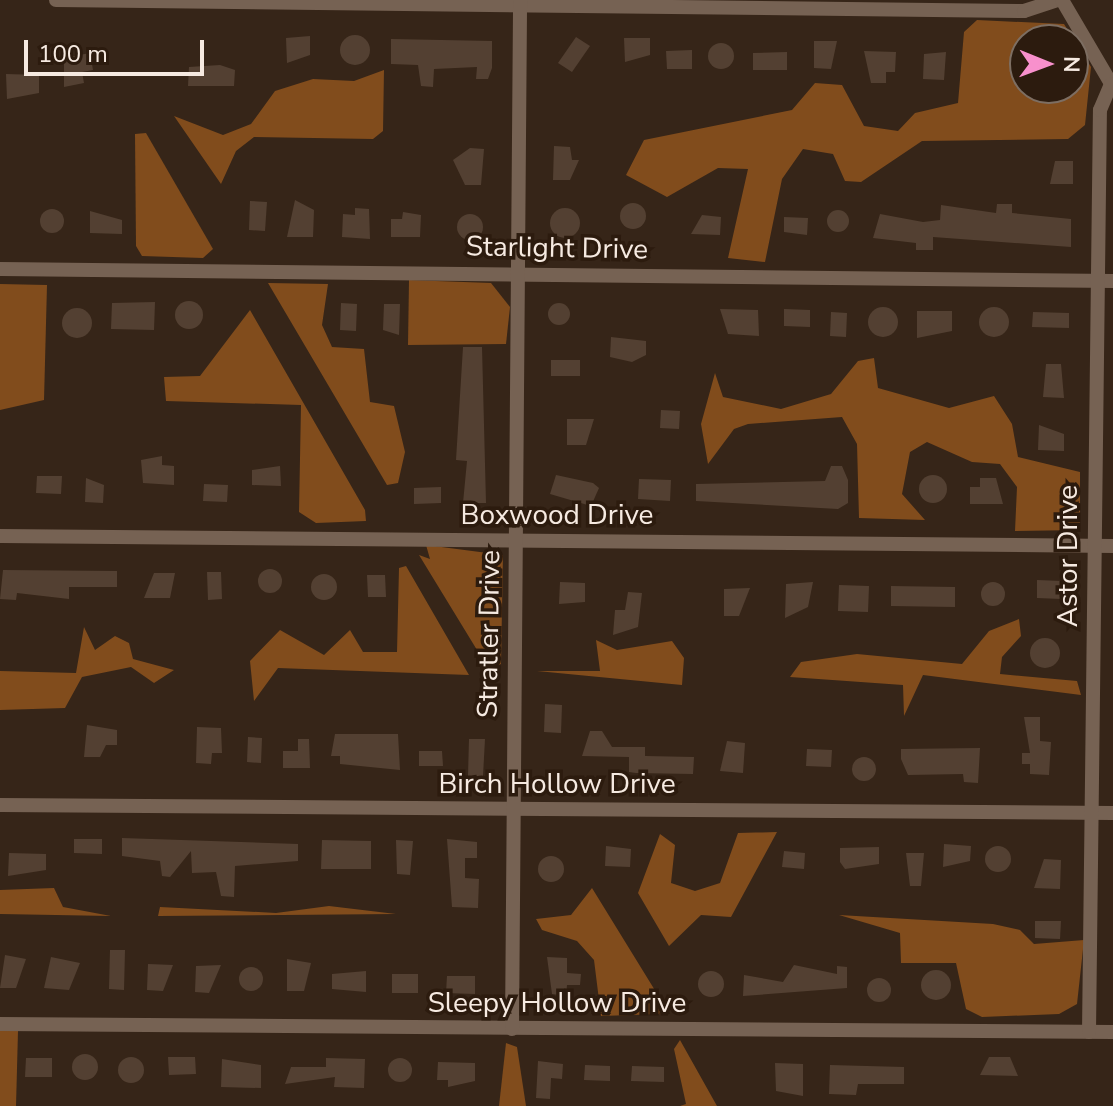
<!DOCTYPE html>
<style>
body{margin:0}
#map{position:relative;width:1113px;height:1106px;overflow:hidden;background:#362518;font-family:"Nunito Sans",sans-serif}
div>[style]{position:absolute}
.forest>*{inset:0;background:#814c1c}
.building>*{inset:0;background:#534032}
.round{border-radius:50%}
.minor>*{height:14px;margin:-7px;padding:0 7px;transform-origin:7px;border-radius:7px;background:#766253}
span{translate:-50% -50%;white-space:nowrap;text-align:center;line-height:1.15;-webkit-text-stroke:7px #2c1b0e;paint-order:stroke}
.street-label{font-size:28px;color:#f6eae1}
.north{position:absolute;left:1009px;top:24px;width:80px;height:80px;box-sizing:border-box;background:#2c1b0e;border:2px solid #7d6e62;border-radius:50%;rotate:91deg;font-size:22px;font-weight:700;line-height:32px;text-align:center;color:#f6eae1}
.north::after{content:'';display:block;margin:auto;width:28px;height:36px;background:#f890cc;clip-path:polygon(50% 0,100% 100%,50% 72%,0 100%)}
.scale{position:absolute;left:24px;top:40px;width:180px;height:36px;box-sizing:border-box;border:4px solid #f6eae1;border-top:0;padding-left:10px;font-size:24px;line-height:28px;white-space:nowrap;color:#f6eae1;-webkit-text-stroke:6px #2c1b0e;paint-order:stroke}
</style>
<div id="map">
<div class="forest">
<i style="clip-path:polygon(evenodd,977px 20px,1064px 24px,1091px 67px,1085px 125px,1068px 139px,922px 141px,861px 182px,845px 181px,833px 154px,803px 149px,782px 179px,765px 262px,728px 258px,748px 169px,718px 168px,667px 197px,626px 175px,644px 140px,792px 110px,815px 83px,842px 85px,864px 126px,898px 131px,915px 113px,958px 103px,964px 32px,977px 20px,1025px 40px,1073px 40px,1073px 88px,1025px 88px,1025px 40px)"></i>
<i style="clip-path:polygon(384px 70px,383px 131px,373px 139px,254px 137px,236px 151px,221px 184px,174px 116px,223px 135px,251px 124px,275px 91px,313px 79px,354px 81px)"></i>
<i style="clip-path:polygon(146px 133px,213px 249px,203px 258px,142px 256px,136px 246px,135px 134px)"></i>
<i style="clip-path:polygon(409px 280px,491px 283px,510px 307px,506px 344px,408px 345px)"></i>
<i style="clip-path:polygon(268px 283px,328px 284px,322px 325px,332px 347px,364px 349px,370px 402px,394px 406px,405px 452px,398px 483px,387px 485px)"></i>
<i style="clip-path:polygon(0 284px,47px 285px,44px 400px,0 410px)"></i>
<i style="clip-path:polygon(250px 310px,365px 510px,366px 521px,316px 523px,299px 512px,301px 405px,166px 401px,164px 377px,200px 376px)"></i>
<i style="clip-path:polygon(874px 358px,878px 388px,949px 408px,994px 396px,1012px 424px,1018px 457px,1080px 472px,1080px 530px,1015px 531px,1017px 487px,1000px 464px,972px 462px,927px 442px,910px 452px,902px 494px,925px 520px,859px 518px,857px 444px,842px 417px,748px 424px,734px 429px,708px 464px,701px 424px,715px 373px,723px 397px,781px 409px,831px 394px,858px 361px)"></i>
<i style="clip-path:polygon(426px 545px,503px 555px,501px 664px,488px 668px,419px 555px,430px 559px)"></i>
<i style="clip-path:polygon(406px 566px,469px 675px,278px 668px,254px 701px,250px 661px,280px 630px,324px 655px,350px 630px,363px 652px,397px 652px,399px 568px)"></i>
<i style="clip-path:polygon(1019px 619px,1021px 636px,1002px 657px,1000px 674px,1077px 681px,1081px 695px,923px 675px,904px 716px,903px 685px,790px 677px,801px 662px,857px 654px,962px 664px,989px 631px)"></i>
<i style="clip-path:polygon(84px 627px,95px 650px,115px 636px,129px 643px,133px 659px,174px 670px,154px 683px,131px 667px,82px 677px,65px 708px,0 710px,0 671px,76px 673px)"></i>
<i style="clip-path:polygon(596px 640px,617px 650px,672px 641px,684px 658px,682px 685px,537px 671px,600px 671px)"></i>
<i style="clip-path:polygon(777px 832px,731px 917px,701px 915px,669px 946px,638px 893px,660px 834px,675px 845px,671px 883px,695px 891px,720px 883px,738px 833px)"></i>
<i style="clip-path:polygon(54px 888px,63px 907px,111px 916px,0 914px,0 890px)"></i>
<i style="clip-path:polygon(592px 888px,664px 1005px,663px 1014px,601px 1016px,594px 960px,577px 941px,542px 930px,536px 919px,571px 915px)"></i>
<i style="clip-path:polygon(329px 906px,396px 914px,158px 916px,160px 907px,276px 913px)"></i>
<i style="clip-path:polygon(839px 915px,993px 924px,1020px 930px,1034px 944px,1084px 940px,1077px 1004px,1059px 1014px,982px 1017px,966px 1009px,956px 963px,901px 963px,900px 933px)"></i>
<i style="clip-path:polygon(0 1031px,18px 1031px,16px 1106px,0 1106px)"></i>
<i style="clip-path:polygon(680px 1040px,717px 1106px,680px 1106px,686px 1104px,674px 1049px)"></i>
<i style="clip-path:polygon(506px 1043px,517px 1047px,526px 1106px,499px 1106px)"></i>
</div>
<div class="building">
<i class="round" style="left:340px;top:35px;width:30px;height:30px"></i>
<i style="clip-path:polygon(310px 36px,310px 55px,287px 63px,286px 38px)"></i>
<i style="clip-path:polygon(576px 37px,590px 46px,572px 72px,558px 63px)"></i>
<i style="clip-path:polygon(624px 38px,650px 38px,650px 55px,625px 62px)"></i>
<i style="clip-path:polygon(391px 39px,492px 41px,492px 68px,488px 79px,476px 79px,477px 67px,434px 69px,433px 87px,421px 86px,418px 65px,391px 64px)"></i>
<i style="clip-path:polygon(814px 41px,837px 41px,831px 69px,814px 68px)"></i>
<i class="round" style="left:708px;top:43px;width:26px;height:26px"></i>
<i style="clip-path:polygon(692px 50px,692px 69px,667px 69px,666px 51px)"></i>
<i style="clip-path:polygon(864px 51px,896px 52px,895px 72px,886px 72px,886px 83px,871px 83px)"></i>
<i style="clip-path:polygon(787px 52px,787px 70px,753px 70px,753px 53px)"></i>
<i style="clip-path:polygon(946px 52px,944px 80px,923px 79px,924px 54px)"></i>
<i style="clip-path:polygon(90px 53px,93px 70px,82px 72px,84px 83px,64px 87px,64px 58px)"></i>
<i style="clip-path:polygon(220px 65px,235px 70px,234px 86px,188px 86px,189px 67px)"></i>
<i style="clip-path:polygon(6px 74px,39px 75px,39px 93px,7px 99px)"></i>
<i style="clip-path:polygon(554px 146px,570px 147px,572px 160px,579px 160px,570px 180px,553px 180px)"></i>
<i style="clip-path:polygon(470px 148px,484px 149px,481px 185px,465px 185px,453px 160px)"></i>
<i style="clip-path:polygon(1055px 161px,1073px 161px,1073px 184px,1050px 184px)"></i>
<i style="clip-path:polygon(295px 200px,314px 210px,313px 237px,287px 237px)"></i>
<i style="clip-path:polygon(250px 201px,267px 202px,265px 231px,249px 230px)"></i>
<i class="round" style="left:620px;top:203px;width:26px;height:26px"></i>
<i style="clip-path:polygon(997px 204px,1012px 204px,1012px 213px,1071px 219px,1071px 247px,933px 237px,933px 250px,916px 250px,916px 243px,873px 238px,880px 214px,923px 222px,940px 220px,941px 205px,996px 213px)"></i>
<i style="clip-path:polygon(355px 208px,369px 209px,370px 239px,342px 237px,343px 214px,355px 215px)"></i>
<i class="round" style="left:550px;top:208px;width:30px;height:30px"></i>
<i class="round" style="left:40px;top:209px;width:24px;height:24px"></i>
<i class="round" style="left:827px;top:210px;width:22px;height:22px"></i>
<i style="clip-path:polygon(90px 211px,122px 220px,122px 234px,90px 233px)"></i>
<i style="clip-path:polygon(403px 212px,421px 215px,420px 237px,391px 237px,391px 219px,402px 219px)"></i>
<i class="round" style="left:457px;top:214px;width:26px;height:26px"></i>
<i style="clip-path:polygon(702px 215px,721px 217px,720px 235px,691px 234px)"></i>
<i style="clip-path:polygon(784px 217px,808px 218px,807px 235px,784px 232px)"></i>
<i class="round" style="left:175px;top:301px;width:28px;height:28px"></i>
<i style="clip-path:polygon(155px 302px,154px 330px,111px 329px,112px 303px)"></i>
<i class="round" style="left:548px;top:303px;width:22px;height:22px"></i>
<i style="clip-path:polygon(341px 303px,357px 304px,356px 331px,340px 330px)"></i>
<i style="clip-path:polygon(384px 304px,400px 304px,399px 335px,383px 330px)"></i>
<i class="round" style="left:868px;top:307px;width:30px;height:30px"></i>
<i class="round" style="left:979px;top:307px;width:30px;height:30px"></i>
<i class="round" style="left:62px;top:308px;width:30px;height:30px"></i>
<i style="clip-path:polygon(720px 309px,758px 310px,759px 336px,728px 334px)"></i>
<i style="clip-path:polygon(784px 309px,810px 310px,810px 327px,784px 326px)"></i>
<i style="clip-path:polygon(917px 311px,952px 311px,952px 331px,917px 338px)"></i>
<i style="clip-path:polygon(831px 312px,847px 313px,846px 337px,830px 336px)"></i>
<i style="clip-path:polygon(1033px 312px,1069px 313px,1069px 328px,1032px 327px)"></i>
<i style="clip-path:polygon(611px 337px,646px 341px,646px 355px,632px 362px,610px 357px)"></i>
<i style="clip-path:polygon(463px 347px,482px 347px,486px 503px,463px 503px,467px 461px,456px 460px)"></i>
<i style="clip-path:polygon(551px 360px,580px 360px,580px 376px,551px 376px)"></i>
<i style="clip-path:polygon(1046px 364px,1061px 364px,1064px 398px,1043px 397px)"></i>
<i style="clip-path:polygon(661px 410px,680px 411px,679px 429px,660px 428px)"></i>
<i style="clip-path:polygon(567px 419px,594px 419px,586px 445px,567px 445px)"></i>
<i style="clip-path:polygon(1039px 425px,1064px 434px,1064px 451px,1038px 450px)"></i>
<i style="clip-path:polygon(162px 456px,162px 465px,174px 466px,174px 485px,143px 483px,141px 460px)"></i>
<i style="clip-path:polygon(280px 466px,281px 486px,252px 485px,252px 470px)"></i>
<i style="clip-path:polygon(831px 466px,842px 466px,848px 480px,848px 503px,838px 509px,696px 501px,696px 484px,825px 481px)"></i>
<i class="round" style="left:919px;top:475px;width:28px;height:28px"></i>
<i style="clip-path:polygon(556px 475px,593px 483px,599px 488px,591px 506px,550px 494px)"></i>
<i style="clip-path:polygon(37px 476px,62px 476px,61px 494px,36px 493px)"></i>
<i style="clip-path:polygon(86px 478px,104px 485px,103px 503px,85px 502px)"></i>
<i style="clip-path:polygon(980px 478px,996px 478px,1003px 504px,970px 504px,970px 487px,980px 487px)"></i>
<i style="clip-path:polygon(639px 479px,671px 480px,670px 501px,638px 499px)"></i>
<i style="clip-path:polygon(204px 484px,228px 485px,227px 502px,203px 501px)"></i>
<i style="clip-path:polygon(441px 487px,441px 503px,414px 504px,414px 488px)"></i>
<i class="round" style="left:258px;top:569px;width:24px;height:24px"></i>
<i style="clip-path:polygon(117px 571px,117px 587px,69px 587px,69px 599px,17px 593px,16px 600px,0 599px,3px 570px)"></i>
<i style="clip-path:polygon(207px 572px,221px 572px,222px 599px,208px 600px)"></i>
<i style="clip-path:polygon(154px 573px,175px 573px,170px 598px,144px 598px)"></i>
<i class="round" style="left:311px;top:574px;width:26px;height:26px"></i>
<i style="clip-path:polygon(367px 575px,385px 575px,386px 597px,368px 597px)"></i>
<i style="clip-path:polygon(1037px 580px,1062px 581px,1061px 599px,1037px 598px)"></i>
<i class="round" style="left:981px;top:582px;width:24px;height:24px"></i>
<i style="clip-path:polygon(560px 582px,585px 583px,585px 602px,559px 604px)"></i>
<i style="clip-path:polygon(813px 582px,808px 607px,785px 618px,786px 584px)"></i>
<i style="clip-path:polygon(839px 585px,869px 586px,868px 612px,838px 611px)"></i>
<i style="clip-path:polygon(891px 586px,955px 587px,955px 607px,891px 606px)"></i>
<i style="clip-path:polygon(750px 588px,739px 616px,724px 616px,724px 589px)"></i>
<i style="clip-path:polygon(628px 592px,642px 593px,638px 627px,613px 635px,615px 610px,625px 610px)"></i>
<i class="round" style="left:1030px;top:638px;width:30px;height:30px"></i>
<i style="clip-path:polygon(545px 704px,562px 705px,561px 733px,544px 732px)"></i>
<i style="clip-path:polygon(1024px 717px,1040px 717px,1040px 741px,1051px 742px,1049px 775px,1030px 774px,1030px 764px,1022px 764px,1022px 753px,1030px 753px)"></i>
<i style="clip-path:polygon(87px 725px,117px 730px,117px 745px,106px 745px,100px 757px,84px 757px)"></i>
<i style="clip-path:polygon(197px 727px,221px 728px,222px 753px,212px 753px,211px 764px,196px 763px)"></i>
<i style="clip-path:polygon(590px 731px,602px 731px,612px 747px,645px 747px,645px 756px,694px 757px,693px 774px,636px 773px,629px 772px,629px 757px,582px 756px)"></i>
<i style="clip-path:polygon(335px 734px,398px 734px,400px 770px,340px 764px,340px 756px,331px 756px)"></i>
<i style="clip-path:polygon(248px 737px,262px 738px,261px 763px,247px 762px)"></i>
<i style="clip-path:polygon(298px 739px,309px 739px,310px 768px,283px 768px,283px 751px,298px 751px)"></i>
<i style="clip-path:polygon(469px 739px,485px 739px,483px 776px,468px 776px)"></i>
<i style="clip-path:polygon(727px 741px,745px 743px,743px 773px,720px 771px)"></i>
<i style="clip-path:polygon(980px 748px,978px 783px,964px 782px,963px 774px,908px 775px,901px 759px,901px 749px)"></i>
<i style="clip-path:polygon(807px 749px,832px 750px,831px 767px,806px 766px)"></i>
<i style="clip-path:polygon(419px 751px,442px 751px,443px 766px,419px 766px)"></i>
<i class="round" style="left:852px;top:757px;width:24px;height:24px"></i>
<i style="clip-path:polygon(122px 838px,298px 844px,298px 861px,235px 866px,234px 897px,221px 896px,216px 872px,192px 873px,191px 851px,170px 877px,162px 876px,160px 861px,122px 856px)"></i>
<i style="clip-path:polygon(74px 839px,102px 839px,102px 854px,74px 853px)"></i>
<i style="clip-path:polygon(447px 839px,477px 842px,477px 858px,465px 858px,465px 878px,479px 879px,478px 908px,452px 907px)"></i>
<i style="clip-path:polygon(322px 840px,371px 841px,371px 869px,321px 869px)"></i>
<i style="clip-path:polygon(396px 840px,413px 841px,410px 875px,397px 874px)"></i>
<i style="clip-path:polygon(944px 844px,971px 846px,970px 861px,943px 867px)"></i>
<i class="round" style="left:985px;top:846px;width:26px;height:26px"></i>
<i style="clip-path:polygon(606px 846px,631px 849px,630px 867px,605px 866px)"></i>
<i style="clip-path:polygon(879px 847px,879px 864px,845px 869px,840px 862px,840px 848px)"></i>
<i style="clip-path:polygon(784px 851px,805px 853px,804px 869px,782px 867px)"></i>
<i style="clip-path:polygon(9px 853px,46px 854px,46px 870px,8px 876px)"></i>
<i style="clip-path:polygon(906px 853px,924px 853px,921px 886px,910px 886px)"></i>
<i class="round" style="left:538px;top:856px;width:26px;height:26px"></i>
<i style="clip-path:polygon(1044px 859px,1061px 860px,1060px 889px,1034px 888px)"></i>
<i style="clip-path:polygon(1035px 921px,1061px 921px,1060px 939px,1035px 938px)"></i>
<i style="clip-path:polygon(110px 950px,125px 950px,124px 990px,109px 989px)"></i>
<i style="clip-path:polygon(5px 955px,26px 959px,16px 988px,0 988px)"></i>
<i style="clip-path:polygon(51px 957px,80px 963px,69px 990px,44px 988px)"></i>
<i style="clip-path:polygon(547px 957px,567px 958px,567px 973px,581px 974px,580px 985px,567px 985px,566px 996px,552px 994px)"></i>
<i style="clip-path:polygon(287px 959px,311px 963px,304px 991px,287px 991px)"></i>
<i style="clip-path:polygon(148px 964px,173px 965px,163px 991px,147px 990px)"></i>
<i style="clip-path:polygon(221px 965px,209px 993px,195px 992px,196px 966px)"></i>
<i style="clip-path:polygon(794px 965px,837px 974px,837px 966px,847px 967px,847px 988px,743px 996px,744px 975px,783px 982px)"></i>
<i class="round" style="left:239px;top:967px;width:24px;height:24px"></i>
<i class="round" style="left:921px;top:970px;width:30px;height:30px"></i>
<i style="clip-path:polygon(366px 971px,366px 992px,332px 989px,332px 974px)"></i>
<i class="round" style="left:698px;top:971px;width:26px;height:26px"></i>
<i style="clip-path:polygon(392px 974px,418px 974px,418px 993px,392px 993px)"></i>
<i style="clip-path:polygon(447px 976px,475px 976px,475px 994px,446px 993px)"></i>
<i class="round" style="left:867px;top:978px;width:24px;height:24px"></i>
<i class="round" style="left:72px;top:1054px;width:26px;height:26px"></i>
<i class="round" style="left:118px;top:1057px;width:26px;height:26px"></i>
<i style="clip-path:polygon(168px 1057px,195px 1057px,196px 1074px,169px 1075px)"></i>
<i style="clip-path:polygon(989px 1057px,1010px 1057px,1018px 1076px,980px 1075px)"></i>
<i class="round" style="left:388px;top:1058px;width:24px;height:24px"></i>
<i style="clip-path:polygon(26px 1058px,52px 1058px,52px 1077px,25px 1077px)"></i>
<i style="clip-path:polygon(326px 1058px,365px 1059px,364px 1088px,334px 1087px,335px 1077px,285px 1084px,291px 1067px,326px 1067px)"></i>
<i style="clip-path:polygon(222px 1059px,261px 1065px,261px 1088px,221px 1087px)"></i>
<i style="clip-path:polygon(538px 1061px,563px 1064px,562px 1079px,551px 1078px,550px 1099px,536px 1098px)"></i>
<i style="clip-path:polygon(438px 1062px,475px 1063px,475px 1081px,448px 1087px,448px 1080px,437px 1080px)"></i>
<i style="clip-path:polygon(775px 1063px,803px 1064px,803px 1096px,776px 1091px)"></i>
<i style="clip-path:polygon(585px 1065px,610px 1066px,610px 1081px,584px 1080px)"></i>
<i style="clip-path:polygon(830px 1065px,904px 1067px,904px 1084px,858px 1084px,856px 1095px,829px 1094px)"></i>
<i style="clip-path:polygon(632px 1066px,664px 1067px,664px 1082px,631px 1081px)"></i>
</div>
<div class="minor">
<i style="left:56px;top:0;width:968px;rotate:0.65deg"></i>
<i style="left:1024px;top:11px;width:35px;rotate:-18deg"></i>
<i style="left:1062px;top:0;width:101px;rotate:59.6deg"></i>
<i style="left:0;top:269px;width:1113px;rotate:0.62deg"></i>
<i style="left:0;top:536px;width:1113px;rotate:0.51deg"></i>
<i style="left:0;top:805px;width:1113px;rotate:0.41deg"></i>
<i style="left:0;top:1024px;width:1113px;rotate:0.41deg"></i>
<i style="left:512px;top:1029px;width:1029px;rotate:-89.55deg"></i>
<i style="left:1089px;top:1032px;width:922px;rotate:-89.32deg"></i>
<i style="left:1100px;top:110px;width:28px;rotate:-67deg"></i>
</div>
<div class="street-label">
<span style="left:557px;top:248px;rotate:1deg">Starlight Drive</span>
<span style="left:557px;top:515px">Boxwood Drive</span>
<span style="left:1068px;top:556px;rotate:-90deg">Astor Drive</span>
<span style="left:489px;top:634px;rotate:-89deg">Stratler Drive</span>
<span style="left:557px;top:784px">Birch Hollow Drive</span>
<span style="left:557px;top:1003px">Sleepy Hollow Drive</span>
</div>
<div class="north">N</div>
<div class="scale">100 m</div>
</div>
